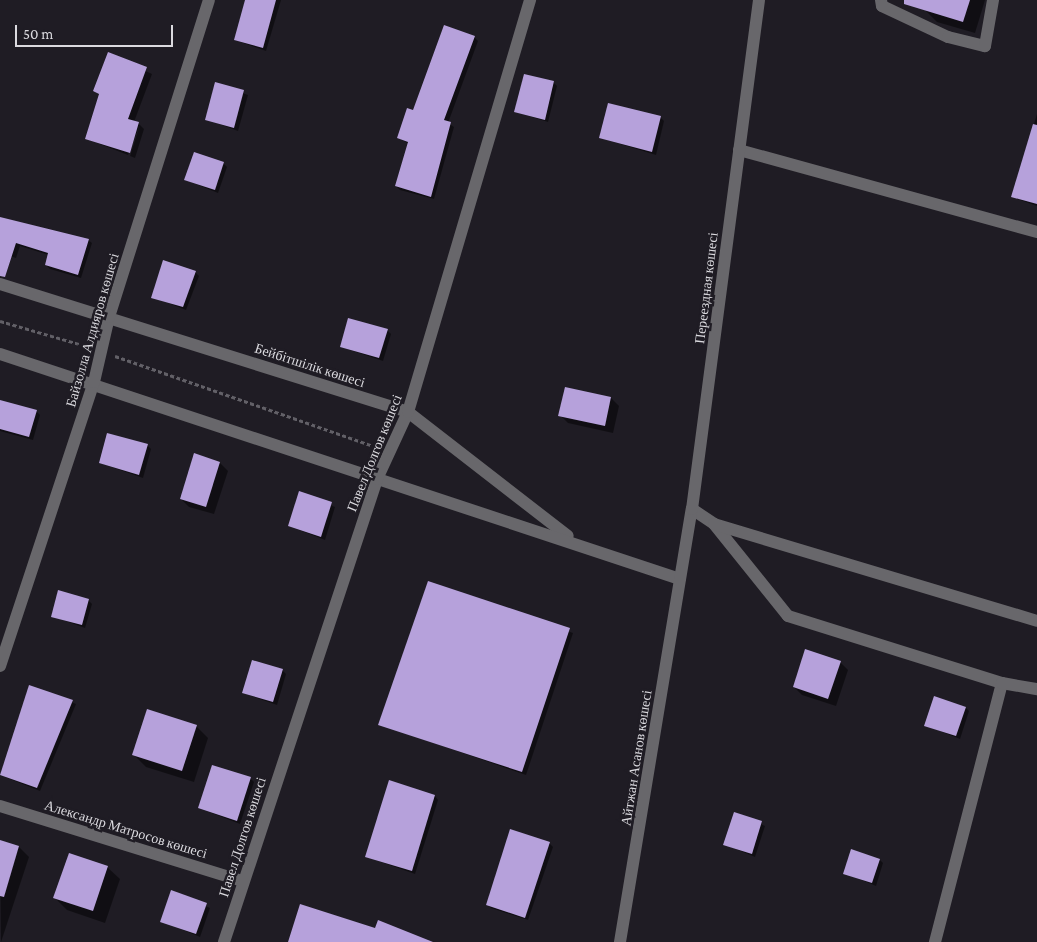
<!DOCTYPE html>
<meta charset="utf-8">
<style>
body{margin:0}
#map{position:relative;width:1037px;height:942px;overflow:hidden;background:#1f1c24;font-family:"Crimson Pro",serif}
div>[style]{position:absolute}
.shadow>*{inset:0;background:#0007}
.building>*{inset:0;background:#b6a1db}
.path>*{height:3px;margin-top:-1.5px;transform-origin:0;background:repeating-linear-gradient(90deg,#626067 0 4px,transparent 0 6.5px)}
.minor>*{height:12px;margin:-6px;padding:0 6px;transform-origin:6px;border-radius:6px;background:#68676b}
span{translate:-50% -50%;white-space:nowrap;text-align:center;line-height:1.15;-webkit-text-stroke:5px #1f1c24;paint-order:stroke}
.street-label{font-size:14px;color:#dbdadf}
.scale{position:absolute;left:15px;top:25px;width:158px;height:22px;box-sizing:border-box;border:2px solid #dbdadf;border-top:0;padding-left:6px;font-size:15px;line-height:18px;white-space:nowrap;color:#dbdadf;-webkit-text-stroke:4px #1f1c24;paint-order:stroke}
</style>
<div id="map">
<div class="shadow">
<i style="clip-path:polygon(246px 0,281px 0,266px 51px,235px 40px)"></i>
<i style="clip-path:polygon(927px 0,985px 0,975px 33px,937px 22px,925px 10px)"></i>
<i style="clip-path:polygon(474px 37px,478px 41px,448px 123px,454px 127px,434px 199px,400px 190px,396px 186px,409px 144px,399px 138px)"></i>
<i style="clip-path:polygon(109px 54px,152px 74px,134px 122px,139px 124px,144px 129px,135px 158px,130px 156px,140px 125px,128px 155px,87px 139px,100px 96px,95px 91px)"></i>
<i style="clip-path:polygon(553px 82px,557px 86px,548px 122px,516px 112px)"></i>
<i style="clip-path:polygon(216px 84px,248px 95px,238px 131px,206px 119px)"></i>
<i style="clip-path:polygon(1037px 114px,1037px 206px,1012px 197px)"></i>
<i style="clip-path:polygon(660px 117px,664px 121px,656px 155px,601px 138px)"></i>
<i style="clip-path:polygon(223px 163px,227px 167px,218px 193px,186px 180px)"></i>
<i style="clip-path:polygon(0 218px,88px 240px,92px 243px,81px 278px,50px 269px,46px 265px,49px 255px,20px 246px,16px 258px,0 253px)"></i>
<i style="clip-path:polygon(195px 272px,199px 276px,186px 310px,153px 297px)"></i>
<i style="clip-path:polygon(387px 330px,391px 334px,383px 361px,341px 347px)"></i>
<i style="clip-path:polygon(566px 388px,611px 398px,619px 406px,613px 433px,568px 423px,560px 415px)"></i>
<i style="clip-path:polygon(0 409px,36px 411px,40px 415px,33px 440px,0 431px)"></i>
<i style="clip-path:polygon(147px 445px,151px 449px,143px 478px,100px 463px)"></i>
<i style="clip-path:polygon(195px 455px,220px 463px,228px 471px,214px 514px,189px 507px,181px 499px)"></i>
<i style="clip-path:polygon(299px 493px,335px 507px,325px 540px,289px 526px)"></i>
<i style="clip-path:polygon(428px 582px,573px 633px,526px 775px,380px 724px)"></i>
<i style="clip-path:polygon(88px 600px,92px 604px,85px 628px,52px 616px)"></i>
<i style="clip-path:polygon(840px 662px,848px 670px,836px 706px,802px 695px,794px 687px)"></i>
<i style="clip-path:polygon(282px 670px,286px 674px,277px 705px,243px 693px)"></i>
<i style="clip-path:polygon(30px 686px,76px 704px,40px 791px,0 775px)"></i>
<i style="clip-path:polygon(966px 708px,969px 711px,960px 739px,925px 725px)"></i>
<i style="clip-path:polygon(196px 726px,208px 738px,194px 782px,146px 767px,133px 754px)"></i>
<i style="clip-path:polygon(250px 778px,254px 782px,240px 824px,199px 808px)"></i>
<i style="clip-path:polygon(435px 796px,438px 800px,415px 874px,367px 857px)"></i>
<i style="clip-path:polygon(735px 814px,765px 826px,755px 857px,724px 844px)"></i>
<i style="clip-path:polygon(0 842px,19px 847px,29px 857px,1px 942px)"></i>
<i style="clip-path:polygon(549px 843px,553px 847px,528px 920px,491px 908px,487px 904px)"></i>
<i style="clip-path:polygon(880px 860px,883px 863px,876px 886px,845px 873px)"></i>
<i style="clip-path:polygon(107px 867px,120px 879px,105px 923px,67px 910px,55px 898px)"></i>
<i style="clip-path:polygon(172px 892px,210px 908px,200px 937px,162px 921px)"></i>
</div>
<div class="building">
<i style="clip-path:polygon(245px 0,276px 0,263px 48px,234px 40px)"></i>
<i style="clip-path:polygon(904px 0,970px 0,963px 22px,904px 4px)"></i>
<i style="clip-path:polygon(444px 25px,475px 36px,444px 120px,451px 122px,431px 197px,395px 186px,408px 142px,397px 138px,407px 108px,413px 110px)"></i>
<i style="clip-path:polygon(108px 52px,147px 67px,128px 119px,139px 122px,130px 153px,85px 139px,99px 94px,93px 91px)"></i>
<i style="clip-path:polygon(524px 74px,554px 81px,545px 120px,514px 112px)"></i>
<i style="clip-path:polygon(215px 82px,244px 90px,234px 128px,205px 120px)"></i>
<i style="clip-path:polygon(608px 103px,661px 116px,652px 152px,599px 138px)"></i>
<i style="clip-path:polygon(1033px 124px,1037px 125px,1037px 204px,1011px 197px)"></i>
<i style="clip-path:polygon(194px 152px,224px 162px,215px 190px,184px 180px)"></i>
<i style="clip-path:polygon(0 217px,89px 239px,78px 275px,45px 265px,48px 253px,16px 243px,5px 277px,0 276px)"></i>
<i style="clip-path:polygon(163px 260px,196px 271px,183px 307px,151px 298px)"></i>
<i style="clip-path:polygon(348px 318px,388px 329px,379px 358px,340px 347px)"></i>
<i style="clip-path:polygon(565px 387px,611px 397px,605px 426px,558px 416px)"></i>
<i style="clip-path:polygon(0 400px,37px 410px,29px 437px,0 429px)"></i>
<i style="clip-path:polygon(107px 433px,148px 444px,139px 475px,99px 463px)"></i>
<i style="clip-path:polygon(194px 453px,220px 462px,206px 507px,180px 499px)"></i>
<i style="clip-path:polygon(299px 491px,332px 502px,321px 537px,288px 526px)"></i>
<i style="clip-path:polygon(428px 581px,570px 628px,522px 772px,378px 725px)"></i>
<i style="clip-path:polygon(58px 590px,89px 599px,82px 625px,51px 617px)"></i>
<i style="clip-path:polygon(805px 649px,841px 661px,828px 699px,793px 687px)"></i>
<i style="clip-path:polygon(252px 660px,283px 669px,273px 702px,242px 693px)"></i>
<i style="clip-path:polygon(29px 685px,73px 700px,37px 788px,0 775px)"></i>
<i style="clip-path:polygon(934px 696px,966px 707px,956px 736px,924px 726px)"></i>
<i style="clip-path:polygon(147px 709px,197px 725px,182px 771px,132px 755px)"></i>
<i style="clip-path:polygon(212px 765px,251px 777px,237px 821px,198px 808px)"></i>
<i style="clip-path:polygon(389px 780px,435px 795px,412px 871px,365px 857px)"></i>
<i style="clip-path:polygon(734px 812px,762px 821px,752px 854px,723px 845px)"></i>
<i style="clip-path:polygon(510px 829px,550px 842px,525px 918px,486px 905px)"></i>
<i style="clip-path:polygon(0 840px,19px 846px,4px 897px,0 896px)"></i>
<i style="clip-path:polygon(851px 849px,880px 859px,872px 883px,843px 874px)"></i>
<i style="clip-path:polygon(69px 853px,108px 866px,93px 911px,53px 898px)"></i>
<i style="clip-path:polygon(171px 890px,207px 903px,196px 934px,160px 922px)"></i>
<i style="clip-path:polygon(300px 904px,375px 928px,378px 920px,433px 942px,288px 942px)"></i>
</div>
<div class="path">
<i style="left:0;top:321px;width:90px;rotate:16.2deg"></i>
<i style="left:115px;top:356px;width:274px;rotate:19.2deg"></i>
</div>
<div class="minor">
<i style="left:881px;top:0;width:6px;rotate:81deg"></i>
<i style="left:882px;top:6px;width:73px;rotate:25.2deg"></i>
<i style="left:948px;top:37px;width:38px;rotate:14deg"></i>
<i style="left:985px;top:46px;width:47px;rotate:-80.1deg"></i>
<i style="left:739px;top:150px;width:309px;rotate:15.4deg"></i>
<i style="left:0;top:284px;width:428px;rotate:17.4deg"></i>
<i style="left:408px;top:412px;width:202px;rotate:37.8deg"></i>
<i style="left:0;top:354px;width:716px;rotate:18.31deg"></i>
<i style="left:692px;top:509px;width:27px;rotate:34deg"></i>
<i style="left:714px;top:524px;width:118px;rotate:51.2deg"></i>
<i style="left:788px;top:616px;width:224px;rotate:17.4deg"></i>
<i style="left:1002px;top:683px;width:268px;rotate:104.5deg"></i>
<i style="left:714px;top:524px;width:337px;rotate:16.7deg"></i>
<i style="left:0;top:666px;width:299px;rotate:-71.7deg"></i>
<i style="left:94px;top:382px;width:67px;rotate:-77deg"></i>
<i style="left:109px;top:317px;width:332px;rotate:-72.5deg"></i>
<i style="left:1002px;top:683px;width:36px;rotate:10deg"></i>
<i style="left:0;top:806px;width:254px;rotate:17.2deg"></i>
<i style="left:224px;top:942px;width:488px;rotate:-71.7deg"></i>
<i style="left:377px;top:479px;width:74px;rotate:-65.2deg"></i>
<i style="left:408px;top:412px;width:430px;rotate:-73.5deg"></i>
<i style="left:620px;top:942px;width:439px;rotate:-80.6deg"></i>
<i style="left:692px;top:509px;width:513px;rotate:-82.5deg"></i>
</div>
<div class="street-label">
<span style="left:706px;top:288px;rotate:-83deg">Переездная көшесі</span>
<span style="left:92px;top:330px;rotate:-74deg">Байзолла Алдияров көшесі</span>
<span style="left:310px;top:365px;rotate:18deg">Бейбітшілік көшесі</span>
<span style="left:374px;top:453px;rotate:-68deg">Павел Долгов көшесі</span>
<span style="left:636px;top:758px;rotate:-81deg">Айтжан Асанов көшесі</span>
<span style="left:126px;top:829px;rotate:17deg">Александр Матросов көшесі</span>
<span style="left:242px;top:837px;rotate:-72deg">Павел Долгов көшесі</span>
</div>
<div class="scale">50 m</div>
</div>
